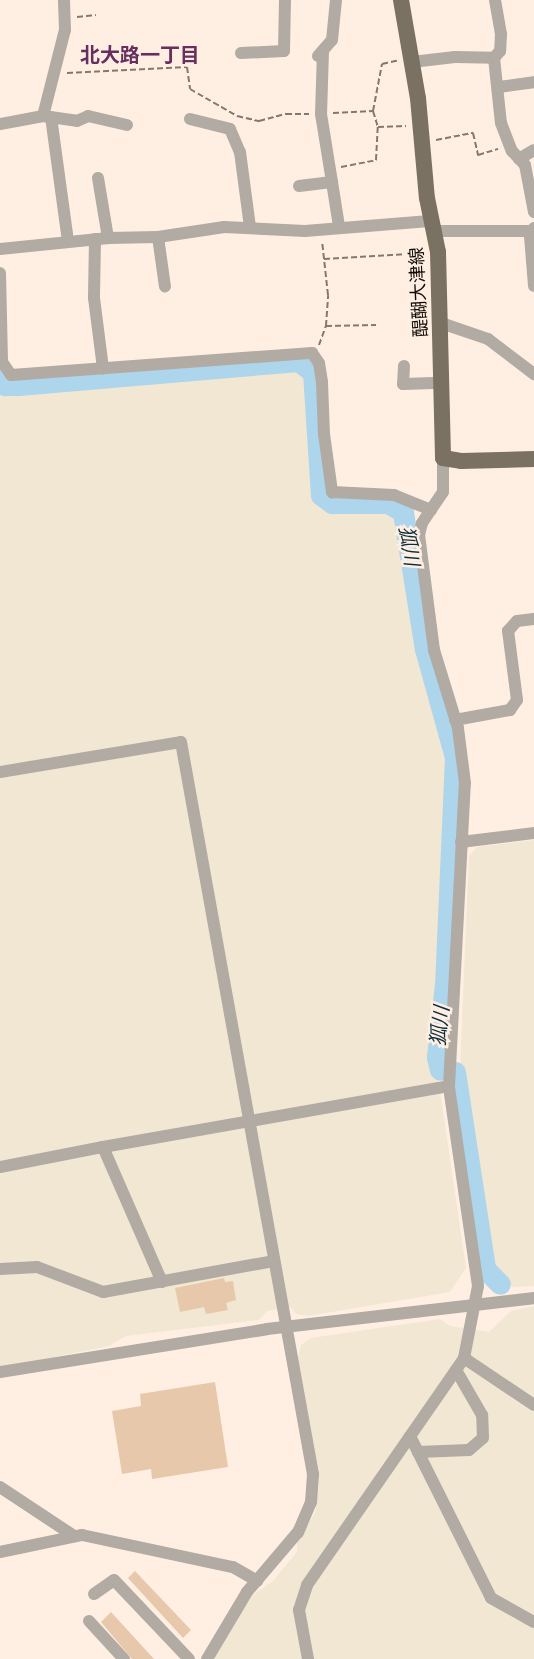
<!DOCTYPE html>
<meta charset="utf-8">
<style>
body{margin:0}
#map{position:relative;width:534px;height:1659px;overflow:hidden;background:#ffefe3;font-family:"Roboto Serif","Noto Sans JP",serif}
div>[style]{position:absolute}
.industrial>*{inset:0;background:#f1e7d2}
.river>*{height:21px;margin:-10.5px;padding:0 10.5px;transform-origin:10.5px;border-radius:10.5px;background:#add5ec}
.building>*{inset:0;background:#e7c8aa}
.path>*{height:2px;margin-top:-1px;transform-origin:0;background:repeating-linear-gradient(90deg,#837870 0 6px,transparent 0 9px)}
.minor>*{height:12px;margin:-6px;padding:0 6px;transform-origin:6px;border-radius:6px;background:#b1aba3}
.major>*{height:16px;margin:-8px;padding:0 8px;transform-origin:8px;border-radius:8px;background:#7a7162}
span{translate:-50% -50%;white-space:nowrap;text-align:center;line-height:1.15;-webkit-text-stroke:5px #ffefe3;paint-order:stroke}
.street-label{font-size:18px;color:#110b06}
.neighbourhood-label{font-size:20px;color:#662f5d;font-weight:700}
.water-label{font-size:20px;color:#092d3e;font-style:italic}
</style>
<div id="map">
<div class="industrial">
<i style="clip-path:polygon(300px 365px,310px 372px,318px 496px,329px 509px,392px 509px,398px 516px,422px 660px,440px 718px,448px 780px,434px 1050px,466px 1268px,450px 1292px,308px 1316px,296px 1314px,290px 1307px,267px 1311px,259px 1320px,126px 1336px,109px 1346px,0 1368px,0 383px,5px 390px)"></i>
<i style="clip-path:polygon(534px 840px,534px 1286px,511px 1287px,490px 1269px,460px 1069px,469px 856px,477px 847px)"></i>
<i style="clip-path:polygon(534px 1306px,534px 1659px,212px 1659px,252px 1596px,273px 1581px,297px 1552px,297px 1543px,315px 1513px,319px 1484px,298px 1358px,301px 1345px,311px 1338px,440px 1319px,450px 1326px,489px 1332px,511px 1311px)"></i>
</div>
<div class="river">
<i style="left:0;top:378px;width:9px;rotate:54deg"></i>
<i style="left:5px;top:385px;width:13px"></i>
<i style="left:18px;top:385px;width:281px;rotate:-4.9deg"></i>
<i style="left:298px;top:361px;width:19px;rotate:36deg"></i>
<i style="left:313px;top:372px;width:123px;rotate:86.3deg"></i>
<i style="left:321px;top:495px;width:14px;rotate:36deg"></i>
<i style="left:332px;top:503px;width:56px"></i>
<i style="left:388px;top:503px;width:17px;rotate:31deg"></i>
<i style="left:403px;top:512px;width:139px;rotate:80.9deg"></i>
<i style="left:425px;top:649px;width:112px;rotate:74.5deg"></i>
<i style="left:455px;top:757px;width:227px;rotate:92.5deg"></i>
<i style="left:445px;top:984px;width:73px;rotate:96.3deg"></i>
<i style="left:437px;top:1057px;width:13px;rotate:77deg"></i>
<i style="left:455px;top:1072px;width:199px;rotate:81.3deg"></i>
<i style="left:485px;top:1269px;width:21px;rotate:45deg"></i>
</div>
<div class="building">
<i style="clip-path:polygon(224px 1278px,225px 1282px,233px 1281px,236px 1300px,226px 1303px,228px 1310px,206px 1314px,204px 1307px,180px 1312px,175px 1288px)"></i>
<i style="clip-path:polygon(215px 1382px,228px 1467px,152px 1479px,151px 1469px,122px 1474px,112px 1411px,141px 1406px,140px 1394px)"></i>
<i style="clip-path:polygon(135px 1571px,191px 1630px,183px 1638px,128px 1578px)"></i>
<i style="clip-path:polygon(111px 1612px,154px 1659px,132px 1659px,101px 1622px)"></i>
</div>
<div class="path">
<i style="left:77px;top:17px;width:19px;rotate:-6deg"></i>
<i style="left:67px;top:73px;width:120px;rotate:-2.9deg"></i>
<i style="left:187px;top:67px;width:22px;rotate:82deg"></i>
<i style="left:190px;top:89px;width:54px;rotate:29.9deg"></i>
<i style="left:237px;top:116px;width:23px;rotate:13deg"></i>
<i style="left:259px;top:121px;width:28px;rotate:-15deg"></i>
<i style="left:286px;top:114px;width:23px"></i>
<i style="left:373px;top:111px;width:48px;rotate:-79.2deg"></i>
<i style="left:382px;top:64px;width:17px;rotate:-13deg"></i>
<i style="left:333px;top:113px;width:40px;rotate:-2.9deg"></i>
<i style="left:373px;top:111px;width:17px;rotate:73deg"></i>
<i style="left:378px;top:127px;width:28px;rotate:-2deg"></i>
<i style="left:436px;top:140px;width:38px;rotate:-11deg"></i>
<i style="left:473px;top:133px;width:23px;rotate:77deg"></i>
<i style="left:478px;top:155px;width:21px;rotate:-17deg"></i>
<i style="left:341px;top:167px;width:36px;rotate:-11deg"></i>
<i style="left:376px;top:160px;width:33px;rotate:-87deg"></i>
<i style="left:324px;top:259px;width:102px;rotate:-3.4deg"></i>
<i style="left:326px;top:326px;width:50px;rotate:-1.1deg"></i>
<i style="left:319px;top:345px;width:20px;rotate:-70deg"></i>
<i style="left:326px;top:326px;width:31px;rotate:-86deg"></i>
<i style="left:328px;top:295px;width:54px;rotate:-96.3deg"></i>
</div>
<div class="minor">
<i style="left:495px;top:0;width:35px;rotate:80deg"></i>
<i style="left:501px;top:34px;width:17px;rotate:93deg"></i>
<i style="left:500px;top:51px;width:9px;rotate:131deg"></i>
<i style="left:494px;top:58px;width:65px;rotate:83.9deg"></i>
<i style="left:501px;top:123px;width:30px;rotate:69deg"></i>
<i style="left:512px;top:151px;width:19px;rotate:47deg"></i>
<i style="left:525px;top:165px;width:48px;rotate:79.2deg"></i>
<i style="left:323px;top:51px;width:63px;rotate:91.8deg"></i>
<i style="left:321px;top:114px;width:69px;rotate:80.8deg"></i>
<i style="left:241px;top:53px;width:43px;rotate:-2.7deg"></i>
<i style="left:284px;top:51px;width:51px;rotate:-88.9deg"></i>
<i style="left:318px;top:56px;width:21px;rotate:-49deg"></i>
<i style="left:332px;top:40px;width:40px;rotate:-84.3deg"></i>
<i style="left:412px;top:62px;width:43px;rotate:-6.6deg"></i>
<i style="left:455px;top:57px;width:39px;rotate:1deg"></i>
<i style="left:499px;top:87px;width:35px;rotate:-8deg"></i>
<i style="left:43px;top:116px;width:89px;rotate:-75.7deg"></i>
<i style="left:65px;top:30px;width:30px;rotate:-92deg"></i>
<i style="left:51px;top:117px;width:125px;rotate:82.2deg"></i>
<i style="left:190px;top:119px;width:41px;rotate:14deg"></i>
<i style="left:230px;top:129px;width:25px;rotate:67deg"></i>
<i style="left:240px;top:152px;width:76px;rotate:82.4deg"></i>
<i style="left:0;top:124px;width:44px;rotate:-10.5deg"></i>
<i style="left:43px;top:116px;width:34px;rotate:8deg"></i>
<i style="left:77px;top:121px;width:12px;rotate:-24deg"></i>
<i style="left:88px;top:116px;width:40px;rotate:13deg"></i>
<i style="left:519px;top:159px;width:17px;rotate:-31deg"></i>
<i style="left:98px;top:178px;width:61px;rotate:80.5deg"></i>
<i style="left:299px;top:186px;width:33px;rotate:-7deg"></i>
<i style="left:332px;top:182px;width:45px;rotate:81deg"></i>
<i style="left:534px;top:228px;width:9px;rotate:117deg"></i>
<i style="left:530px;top:236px;width:50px;rotate:85.4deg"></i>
<i style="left:435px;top:231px;width:97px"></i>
<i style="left:158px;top:237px;width:50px;rotate:82deg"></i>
<i style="left:95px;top:239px;width:59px;rotate:91deg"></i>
<i style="left:94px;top:298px;width:71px;rotate:82.7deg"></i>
<i style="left:0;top:249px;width:109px;rotate:-5.8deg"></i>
<i style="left:108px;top:238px;width:50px;rotate:-1.1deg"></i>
<i style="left:158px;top:237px;width:67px;rotate:-8.6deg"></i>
<i style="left:224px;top:227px;width:81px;rotate:2.8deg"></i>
<i style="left:305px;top:231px;width:125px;rotate:-4.6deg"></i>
<i style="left:0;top:273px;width:89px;rotate:88.7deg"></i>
<i style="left:2px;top:362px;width:16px;rotate:55deg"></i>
<i style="left:11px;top:375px;width:302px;rotate:-4.2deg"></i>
<i style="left:312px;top:353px;width:12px;rotate:55deg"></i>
<i style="left:319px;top:363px;width:19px;rotate:81deg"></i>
<i style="left:322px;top:382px;width:52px;rotate:87.8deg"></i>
<i style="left:324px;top:434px;width:59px;rotate:82.1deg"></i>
<i style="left:332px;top:492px;width:62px;rotate:2.8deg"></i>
<i style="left:394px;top:495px;width:40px;rotate:22deg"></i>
<i style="left:441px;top:323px;width:50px;rotate:18.8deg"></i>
<i style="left:488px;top:339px;width:58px;rotate:37.3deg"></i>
<i style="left:404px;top:366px;width:18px;rotate:93deg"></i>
<i style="left:403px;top:384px;width:38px;rotate:-2deg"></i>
<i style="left:455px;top:720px;width:56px;rotate:-10.3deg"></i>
<i style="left:510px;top:710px;width:12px;rotate:-55deg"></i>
<i style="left:517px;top:700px;width:70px;rotate:-97.4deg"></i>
<i style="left:508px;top:631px;width:13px;rotate:-48deg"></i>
<i style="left:517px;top:621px;width:17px;rotate:-7deg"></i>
<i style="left:0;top:772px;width:183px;rotate:-9.4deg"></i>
<i style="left:181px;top:742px;width:744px;rotate:79.78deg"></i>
<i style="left:313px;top:1474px;width:28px;rotate:94deg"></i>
<i style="left:311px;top:1502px;width:33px;rotate:113deg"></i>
<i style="left:298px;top:1532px;width:79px;rotate:130.4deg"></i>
<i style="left:247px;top:1592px;width:78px;rotate:120.8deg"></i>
<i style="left:461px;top:842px;width:74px;rotate:-7deg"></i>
<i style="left:0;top:1167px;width:105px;rotate:-11deg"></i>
<i style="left:0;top:1269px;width:37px;rotate:-3deg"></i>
<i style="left:37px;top:1267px;width:71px;rotate:20.7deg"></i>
<i style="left:103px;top:1292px;width:173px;rotate:-10.3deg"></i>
<i style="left:162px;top:1282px;width:147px;rotate:-113.6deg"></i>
<i style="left:103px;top:1147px;width:351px;rotate:-10deg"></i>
<i style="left:464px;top:1358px;width:84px;rotate:33.9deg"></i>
<i style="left:0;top:1372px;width:270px;rotate:-9.1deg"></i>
<i style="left:267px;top:1329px;width:269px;rotate:-6.6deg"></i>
<i style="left:410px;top:1436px;width:181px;rotate:63.4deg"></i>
<i style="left:491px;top:1598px;width:49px;rotate:29.2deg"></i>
<i style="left:418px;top:1452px;width:51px;rotate:-2.2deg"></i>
<i style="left:469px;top:1450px;width:18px;rotate:-41deg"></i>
<i style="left:483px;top:1438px;width:23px;rotate:-92deg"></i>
<i style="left:482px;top:1415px;width:52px;rotate:-120deg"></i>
<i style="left:0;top:1487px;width:89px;rotate:33.5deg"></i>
<i style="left:0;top:1552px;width:84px;rotate:-11.7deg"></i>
<i style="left:82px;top:1535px;width:154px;rotate:12deg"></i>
<i style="left:233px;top:1567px;width:28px;rotate:30deg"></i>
<i style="left:94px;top:1594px;width:24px;rotate:-35deg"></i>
<i style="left:114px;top:1580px;width:109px;rotate:46.5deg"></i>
<i style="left:89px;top:1621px;width:52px;rotate:47.4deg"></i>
<i style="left:308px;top:1659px;width:50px;rotate:-100.4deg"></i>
<i style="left:299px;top:1610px;width:26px;rotate:-72deg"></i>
<i style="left:307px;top:1585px;width:276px;rotate:-55.3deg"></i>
<i style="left:464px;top:1358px;width:73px;rotate:-79deg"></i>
<i style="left:478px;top:1286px;width:202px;rotate:-98.3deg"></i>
<i style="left:449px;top:1086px;width:303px;rotate:-87deg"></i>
<i style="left:465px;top:783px;width:55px;rotate:-97.3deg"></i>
<i style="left:458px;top:728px;width:82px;rotate:-107.1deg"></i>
<i style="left:434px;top:650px;width:116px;rotate:-97.4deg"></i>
<i style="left:419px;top:535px;width:12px;rotate:-76deg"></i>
<i style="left:422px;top:523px;width:37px;rotate:-56deg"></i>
<i style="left:443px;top:492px;width:34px;rotate:-90deg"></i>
</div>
<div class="major">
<i style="left:401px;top:0;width:99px;rotate:80.2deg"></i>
<i style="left:418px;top:98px;width:100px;rotate:84.9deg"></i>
<i style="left:427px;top:198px;width:55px;rotate:78.5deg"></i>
<i style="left:438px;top:252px;width:206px;rotate:88.6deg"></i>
<i style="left:443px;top:458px;width:18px;rotate:9deg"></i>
<i style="left:461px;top:461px;width:73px;rotate:-1.6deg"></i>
</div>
<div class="street-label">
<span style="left:419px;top:292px;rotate:-93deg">醍醐大津線</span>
</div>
<div class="neighbourhood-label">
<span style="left:140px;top:55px">北大路一丁目</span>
</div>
<div class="water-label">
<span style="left:409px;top:546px;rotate:81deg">狐川</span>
<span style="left:440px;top:1026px;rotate:-84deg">狐川</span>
</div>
</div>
